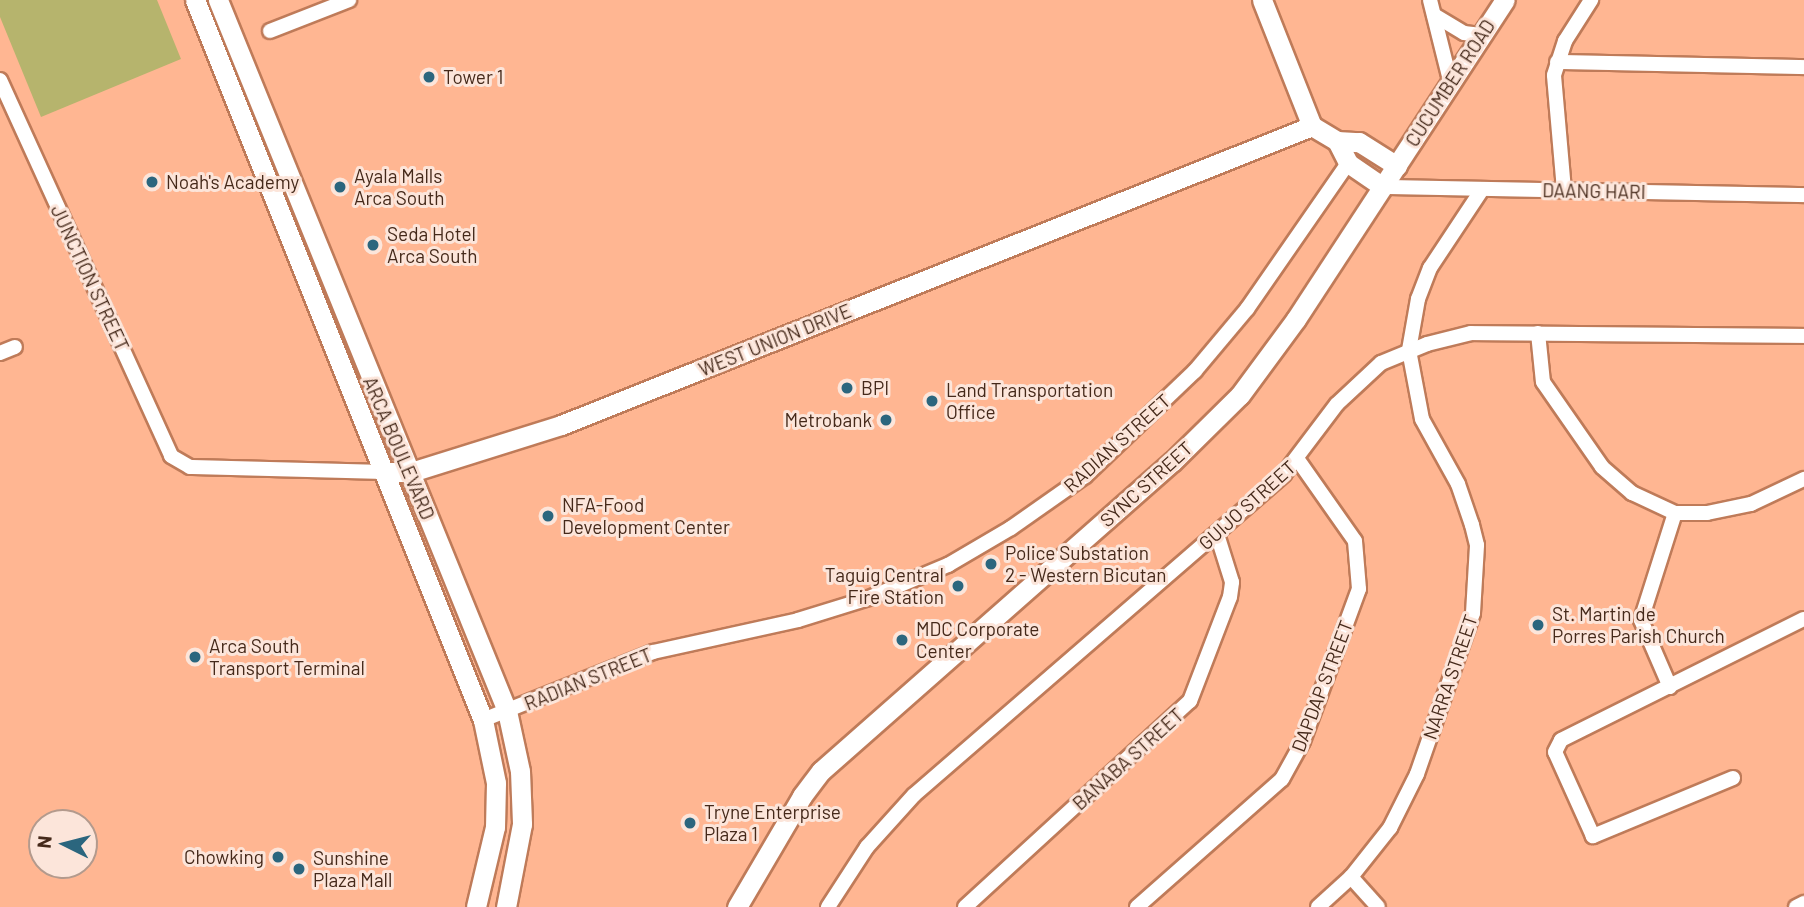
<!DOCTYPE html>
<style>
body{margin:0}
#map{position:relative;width:1804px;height:907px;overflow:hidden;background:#ffb692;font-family:Barlow,sans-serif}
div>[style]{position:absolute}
.green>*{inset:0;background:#b6b46d}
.roads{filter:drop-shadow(2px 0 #bf7b59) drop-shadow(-2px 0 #bf7b59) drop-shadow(0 2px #bf7b59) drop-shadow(0 -2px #bf7b59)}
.street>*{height:14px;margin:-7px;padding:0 7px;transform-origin:7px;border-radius:7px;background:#fff}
.secondary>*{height:19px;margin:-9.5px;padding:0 9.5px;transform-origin:9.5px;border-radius:9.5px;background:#fff}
.dots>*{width:19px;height:19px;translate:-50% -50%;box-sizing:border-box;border:4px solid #fce5da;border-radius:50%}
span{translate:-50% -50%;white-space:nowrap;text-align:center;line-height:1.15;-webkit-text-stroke:6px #fce5da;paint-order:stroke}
.poi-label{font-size:19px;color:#45291a}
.left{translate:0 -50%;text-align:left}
.right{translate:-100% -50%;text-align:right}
.street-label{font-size:19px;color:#45291a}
.north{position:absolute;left:28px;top:809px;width:70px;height:70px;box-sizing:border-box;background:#fce5da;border:2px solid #b39a8d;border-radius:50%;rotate:276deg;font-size:19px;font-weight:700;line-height:28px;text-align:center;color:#45291a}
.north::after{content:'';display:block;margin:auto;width:24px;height:32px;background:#2b667e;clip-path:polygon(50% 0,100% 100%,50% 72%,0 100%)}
</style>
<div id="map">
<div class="green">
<i style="clip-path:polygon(0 0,157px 0,181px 59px,41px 117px,0 17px)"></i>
</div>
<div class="roads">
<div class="street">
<i style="left:1430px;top:0;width:82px;rotate:76deg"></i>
<i style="left:1434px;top:15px;width:35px;rotate:31deg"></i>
<i style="left:1464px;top:33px;width:17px;rotate:7deg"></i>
<i style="left:270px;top:31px;width:85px;rotate:-21.4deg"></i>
<i style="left:1557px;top:62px;width:247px;rotate:1.2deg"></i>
<i style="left:0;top:80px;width:413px;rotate:65.5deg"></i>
<i style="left:171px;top:456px;width:22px;rotate:30deg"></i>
<i style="left:190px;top:467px;width:197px;rotate:1.5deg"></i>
<i style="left:1383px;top:187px;width:421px;rotate:1.1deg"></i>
<i style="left:1564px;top:190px;width:115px;rotate:-95deg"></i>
<i style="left:1554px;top:75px;width:36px;rotate:-72deg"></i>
<i style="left:1565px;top:41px;width:49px;rotate:-57.6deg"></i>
<i style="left:1538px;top:333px;width:49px;rotate:84.2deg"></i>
<i style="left:1543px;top:382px;width:103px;rotate:55.2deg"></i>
<i style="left:1602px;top:467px;width:40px;rotate:41deg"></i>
<i style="left:1632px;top:493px;width:47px;rotate:24.9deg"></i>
<i style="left:1675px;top:513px;width:32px"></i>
<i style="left:1707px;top:513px;width:45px;rotate:-11.6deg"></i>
<i style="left:1751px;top:504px;width:59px;rotate:-25.3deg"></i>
<i style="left:0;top:353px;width:16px;rotate:-22deg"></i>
<i style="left:1670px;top:687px;width:73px;rotate:-113.4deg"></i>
<i style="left:1641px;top:620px;width:112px;rotate:-72.4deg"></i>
<i style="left:483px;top:720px;width:183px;rotate:-21.8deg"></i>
<i style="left:653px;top:652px;width:148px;rotate:-12.4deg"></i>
<i style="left:798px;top:620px;width:74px;rotate:-17.2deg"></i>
<i style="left:869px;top:598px;width:86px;rotate:-22.7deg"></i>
<i style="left:948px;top:565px;width:73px;rotate:-30.4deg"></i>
<i style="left:1011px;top:528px;width:90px;rotate:-35.1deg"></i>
<i style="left:1085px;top:476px;width:152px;rotate:-43.7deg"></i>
<i style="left:1195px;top:371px;width:81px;rotate:-50deg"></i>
<i style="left:1247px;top:309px;width:178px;rotate:-55.3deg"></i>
<i style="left:1733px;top:778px;width:152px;rotate:157.5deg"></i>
<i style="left:1593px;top:836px;width:92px;rotate:-114.3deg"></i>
<i style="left:1555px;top:752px;width:13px;rotate:-63deg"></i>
<i style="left:1561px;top:740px;width:271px;rotate:-26.5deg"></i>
<i style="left:1351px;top:877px;width:40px;rotate:48deg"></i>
<i style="left:828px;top:907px;width:72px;rotate:-57deg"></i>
<i style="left:867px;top:847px;width:70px;rotate:-47.9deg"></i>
<i style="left:914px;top:795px;width:490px;rotate:-40.9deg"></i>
<i style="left:1284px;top:474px;width:88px;rotate:-52.9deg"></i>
<i style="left:1337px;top:404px;width:60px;rotate:-43deg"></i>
<i style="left:1381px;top:363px;width:50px;rotate:-22.4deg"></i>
<i style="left:1427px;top:344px;width:45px;rotate:-14deg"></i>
<i style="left:1471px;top:333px;width:333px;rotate:0.5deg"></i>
<i style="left:965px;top:907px;width:305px;rotate:-42.5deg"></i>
<i style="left:1190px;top:701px;width:111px;rotate:-69deg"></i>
<i style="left:1230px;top:597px;width:15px;rotate:-82deg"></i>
<i style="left:1232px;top:582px;width:50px;rotate:-107.4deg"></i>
<i style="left:1137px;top:907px;width:193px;rotate:-41.4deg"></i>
<i style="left:1282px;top:779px;width:43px;rotate:-61.1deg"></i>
<i style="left:1303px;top:741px;width:162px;rotate:-69.8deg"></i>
<i style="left:1359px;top:589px;width:48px;rotate:-94.8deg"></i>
<i style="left:1355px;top:541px;width:99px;rotate:-125.1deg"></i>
<i style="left:1318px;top:907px;width:45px;rotate:-42.3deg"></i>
<i style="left:1351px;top:877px;width:63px;rotate:-51.5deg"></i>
<i style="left:1390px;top:828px;width:60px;rotate:-63.4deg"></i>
<i style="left:1417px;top:774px;width:170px;rotate:-70.8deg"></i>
<i style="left:1473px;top:613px;width:68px;rotate:-86.6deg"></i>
<i style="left:1477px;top:545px;width:21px;rotate:-104deg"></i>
<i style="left:1472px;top:525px;width:43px;rotate:-108.9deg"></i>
<i style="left:1458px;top:484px;width:74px;rotate:-119deg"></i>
<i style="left:1422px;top:419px;width:70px;rotate:-100.7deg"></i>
<i style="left:1409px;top:350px;width:52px;rotate:-80deg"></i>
<i style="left:1418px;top:299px;width:33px;rotate:-69deg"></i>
<i style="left:1430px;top:268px;width:92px;rotate:-56.5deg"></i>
<i style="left:1796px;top:907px;width:9px;rotate:-27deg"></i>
</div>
<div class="secondary">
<i style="left:195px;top:0;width:775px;rotate:68.2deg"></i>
<i style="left:483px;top:720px;width:64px;rotate:78.3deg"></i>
<i style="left:496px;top:783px;width:44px;rotate:91.3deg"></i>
<i style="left:495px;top:827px;width:82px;rotate:103.4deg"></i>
<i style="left:218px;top:0;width:767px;rotate:67.88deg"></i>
<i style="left:507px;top:711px;width:61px;rotate:77.8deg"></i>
<i style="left:520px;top:771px;width:53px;rotate:87.8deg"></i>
<i style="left:522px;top:824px;width:85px;rotate:100.9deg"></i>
<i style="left:1262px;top:0;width:136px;rotate:68.4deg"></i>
<i style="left:1312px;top:126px;width:29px;rotate:31deg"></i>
<i style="left:1337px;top:141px;width:22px;rotate:3deg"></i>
<i style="left:1359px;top:142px;width:45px;rotate:32.3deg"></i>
<i style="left:1337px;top:141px;width:25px;rotate:63deg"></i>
<i style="left:1348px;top:163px;width:42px;rotate:34.4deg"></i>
<i style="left:387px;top:472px;width:24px"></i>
<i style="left:411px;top:472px;width:157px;rotate:-17.4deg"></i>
<i style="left:561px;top:425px;width:808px;rotate:-21.71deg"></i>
<i style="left:737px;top:907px;width:129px;rotate:-59.6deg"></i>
<i style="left:802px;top:796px;width:31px;rotate:-53deg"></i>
<i style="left:821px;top:771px;width:468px;rotate:-41.4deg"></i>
<i style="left:1172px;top:462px;width:95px;rotate:-44.6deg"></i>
<i style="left:1240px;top:395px;width:94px;rotate:-53.6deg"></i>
<i style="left:1296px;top:319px;width:381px;rotate:-56.8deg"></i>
</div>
</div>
<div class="dots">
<i style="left:429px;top:77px;background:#2b667e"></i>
<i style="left:152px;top:182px;background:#2b667e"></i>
<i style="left:340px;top:187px;background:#2b667e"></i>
<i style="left:373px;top:245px;background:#2b667e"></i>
<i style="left:847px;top:388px;background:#2b667e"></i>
<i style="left:932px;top:401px;background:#2b667e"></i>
<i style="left:886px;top:420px;background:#2b667e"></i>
<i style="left:548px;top:516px;background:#2b667e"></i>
<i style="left:991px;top:564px;background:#2b667e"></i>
<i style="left:958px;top:586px;background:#2b667e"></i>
<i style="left:1538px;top:625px;background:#2b667e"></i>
<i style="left:902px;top:640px;background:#2b667e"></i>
<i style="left:195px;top:657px;background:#2b667e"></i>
<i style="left:690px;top:823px;background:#2b667e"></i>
<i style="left:278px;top:857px;background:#2b667e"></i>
<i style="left:299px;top:869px;background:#2b667e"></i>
</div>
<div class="poi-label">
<span class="left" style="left:443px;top:77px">Tower 1</span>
<span class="left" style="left:354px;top:187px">Ayala Malls<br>Arca South</span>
<span class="left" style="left:166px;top:182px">Noah's Academy</span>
<span class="left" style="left:387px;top:245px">Seda Hotel<br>Arca South</span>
<span class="left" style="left:861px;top:388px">BPI</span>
<span class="left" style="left:946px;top:401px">Land Transportation<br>Office</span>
<span class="right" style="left:872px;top:420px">Metrobank</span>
<span class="left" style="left:562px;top:516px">NFA-Food<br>Development Center</span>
<span class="left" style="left:1005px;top:564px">Police Substation<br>2 - Western Bicutan</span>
<span class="right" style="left:944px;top:586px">Taguig Central<br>Fire Station</span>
<span class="left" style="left:1552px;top:625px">St. Martin de<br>Porres Parish Church</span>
<span class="left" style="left:916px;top:640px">MDC Corporate<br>Center</span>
<span class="left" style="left:209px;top:657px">Arca South<br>Transport Terminal</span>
<span class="left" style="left:704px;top:823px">Tryne Enterprise<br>Plaza 1</span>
<span class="right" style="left:264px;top:857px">Chowking</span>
<span class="left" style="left:313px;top:869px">Sunshine<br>Plaza Mall</span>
</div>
<div class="street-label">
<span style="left:1450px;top:83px;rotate:-57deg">CUCUMBER ROAD</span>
<span style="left:1594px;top:191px;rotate:1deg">DAANG HARI</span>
<span style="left:90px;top:278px;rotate:65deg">JUNCTION STREET</span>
<span style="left:775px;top:340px;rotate:-22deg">WEST UNION DRIVE</span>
<span style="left:1117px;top:443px;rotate:-42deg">RADIAN STREET</span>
<span style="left:399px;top:448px;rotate:67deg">ARCA BOULEVARD</span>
<span style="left:1146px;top:484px;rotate:-42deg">SYNC STREET</span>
<span style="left:1247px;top:505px;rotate:-42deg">GUIJO STREET</span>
<span style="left:1450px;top:677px;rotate:-71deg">NARRA STREET</span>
<span style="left:588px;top:679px;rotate:-22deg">RADIAN STREET</span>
<span style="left:1322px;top:686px;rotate:-69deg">DAPDAP STREET</span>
<span style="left:1128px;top:759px;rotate:-42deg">BANABA STREET</span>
</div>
<div class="north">N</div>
</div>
